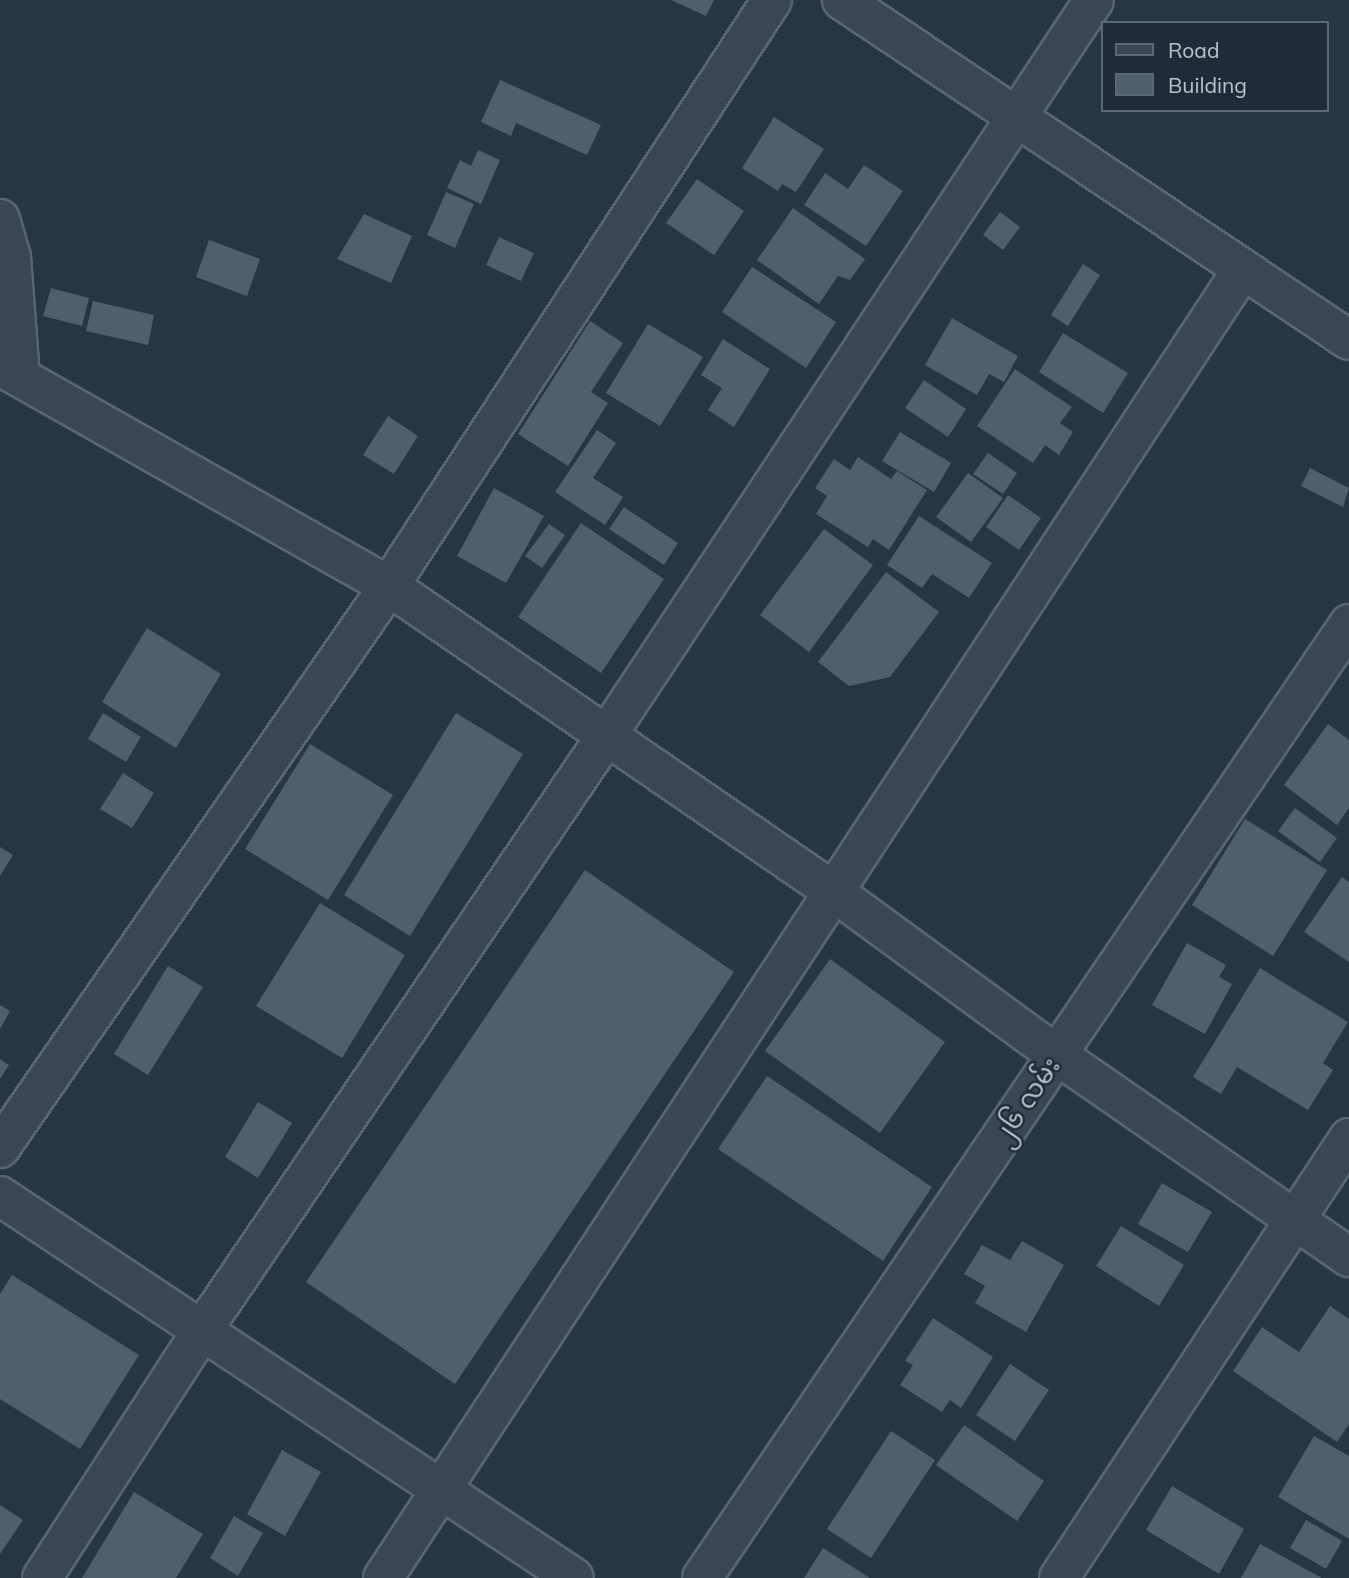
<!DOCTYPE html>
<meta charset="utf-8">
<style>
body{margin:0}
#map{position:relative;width:1349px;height:1578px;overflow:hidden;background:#263643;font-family:Mulish,"Noto Sans Myanmar",sans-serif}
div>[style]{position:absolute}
.building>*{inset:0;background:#4f5f6e}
.roads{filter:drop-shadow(2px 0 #596570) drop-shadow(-2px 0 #596570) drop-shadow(0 2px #596570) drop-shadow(0 -2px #596570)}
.minor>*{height:38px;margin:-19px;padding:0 19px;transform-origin:19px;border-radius:19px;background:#3a4753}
span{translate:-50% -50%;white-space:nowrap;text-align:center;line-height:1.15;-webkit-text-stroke:5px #1f2c38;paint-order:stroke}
.street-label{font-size:26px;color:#b8c2cc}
.legend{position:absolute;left:1101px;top:21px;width:228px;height:91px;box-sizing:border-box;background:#1f2c38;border:2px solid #5c6873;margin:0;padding:9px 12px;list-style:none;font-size:21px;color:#b8c2cc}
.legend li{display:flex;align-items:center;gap:14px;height:35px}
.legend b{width:35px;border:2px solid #5c6873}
</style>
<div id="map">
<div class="building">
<i style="clip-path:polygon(671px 0,714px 0,706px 16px)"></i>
<i style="clip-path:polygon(500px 80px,601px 125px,587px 155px,516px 123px,511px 136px,481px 122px)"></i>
<i style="clip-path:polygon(774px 117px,824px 149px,796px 192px,782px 184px,778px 191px,742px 168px)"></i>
<i style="clip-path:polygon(478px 150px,500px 160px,481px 204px,447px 188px,460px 160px,471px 166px)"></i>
<i style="clip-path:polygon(864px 165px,903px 191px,866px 246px,804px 205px,825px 173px,848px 189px)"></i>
<i style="clip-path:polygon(697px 179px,744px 211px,714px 255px,666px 223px)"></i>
<i style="clip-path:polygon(446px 192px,474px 204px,455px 248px,427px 235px)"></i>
<i style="clip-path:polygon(793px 208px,865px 259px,850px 280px,838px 276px,819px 304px,757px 260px)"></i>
<i style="clip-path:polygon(1000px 212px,1020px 227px,1003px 250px,983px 235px)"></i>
<i style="clip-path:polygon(364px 214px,412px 236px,391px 283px,337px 259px)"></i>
<i style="clip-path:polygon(499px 237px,534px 253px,521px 281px,486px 265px)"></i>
<i style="clip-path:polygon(209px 240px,260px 259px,247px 296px,196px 277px)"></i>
<i style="clip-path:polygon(1083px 264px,1100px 275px,1068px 326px,1051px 315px)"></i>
<i style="clip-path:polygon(752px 267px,836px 322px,806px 368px,722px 312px)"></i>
<i style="clip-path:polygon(51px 288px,89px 298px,82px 326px,43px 316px)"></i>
<i style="clip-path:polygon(93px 301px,154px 315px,148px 345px,86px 331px)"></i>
<i style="clip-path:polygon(952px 318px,1018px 356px,1004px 382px,989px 374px,977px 395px,925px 365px)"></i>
<i style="clip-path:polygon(590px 321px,623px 343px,591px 392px,608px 403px,568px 466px,518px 434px)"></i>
<i style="clip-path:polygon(648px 324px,703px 357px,660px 426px,606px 393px)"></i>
<i style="clip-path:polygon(1063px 333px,1128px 373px,1103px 413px,1039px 372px)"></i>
<i style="clip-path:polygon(723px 339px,770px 369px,734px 427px,708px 410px,722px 388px,701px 375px)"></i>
<i style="clip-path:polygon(1015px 369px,1072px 407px,1060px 423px,1073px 432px,1059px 455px,1045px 445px,1033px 463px,977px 426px)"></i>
<i style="clip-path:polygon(924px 380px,966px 409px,948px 437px,905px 408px)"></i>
<i style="clip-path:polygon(388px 416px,418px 436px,394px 474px,363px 455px)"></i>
<i style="clip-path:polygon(597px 430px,616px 443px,593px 478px,623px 497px,605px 525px,555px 492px)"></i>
<i style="clip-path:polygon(900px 432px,951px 463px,934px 492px,882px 461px)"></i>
<i style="clip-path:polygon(988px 453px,1017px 473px,1003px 494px,973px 474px)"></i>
<i style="clip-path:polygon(858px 457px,891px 479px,897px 471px,927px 490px,889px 550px,873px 539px,868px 547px,816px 514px,827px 496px,815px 488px,834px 459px,850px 470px)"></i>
<i style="clip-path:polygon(1310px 468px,1349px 488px,1343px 507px,1301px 486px)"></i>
<i style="clip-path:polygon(968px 473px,1003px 498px,971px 542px,936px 517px)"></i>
<i style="clip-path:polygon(494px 488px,544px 516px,506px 583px,457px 556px)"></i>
<i style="clip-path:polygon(1008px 495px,1041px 518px,1019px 550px,986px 527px)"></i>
<i style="clip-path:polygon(624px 507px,678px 543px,664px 565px,609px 529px)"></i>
<i style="clip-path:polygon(919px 516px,992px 563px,969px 598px,932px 574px,922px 588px,887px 565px)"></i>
<i style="clip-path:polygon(581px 523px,664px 579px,601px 673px,518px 617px)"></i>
<i style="clip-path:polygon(549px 524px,565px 535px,542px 568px,525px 556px)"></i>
<i style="clip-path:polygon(824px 529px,873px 565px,809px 652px,760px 615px)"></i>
<i style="clip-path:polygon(886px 572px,939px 612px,890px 677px,849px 686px,818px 662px)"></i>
<i style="clip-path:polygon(147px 628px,221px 674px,176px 748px,102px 702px)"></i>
<i style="clip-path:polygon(103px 713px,141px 737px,126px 762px,88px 739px)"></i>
<i style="clip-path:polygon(456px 713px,523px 754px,410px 936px,344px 895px)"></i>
<i style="clip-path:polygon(1328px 724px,1349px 740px,1349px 808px,1337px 825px,1284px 785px)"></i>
<i style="clip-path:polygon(310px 744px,393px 795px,328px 900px,245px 849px)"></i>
<i style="clip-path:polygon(123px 773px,154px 793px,132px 828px,100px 809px)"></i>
<i style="clip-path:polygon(1295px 808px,1337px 838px,1320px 862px,1278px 831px)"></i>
<i style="clip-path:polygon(1245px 819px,1327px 870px,1273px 956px,1192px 905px)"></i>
<i style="clip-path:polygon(0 847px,13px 855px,0 876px)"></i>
<i style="clip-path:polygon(585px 870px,734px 972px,455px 1384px,306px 1282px)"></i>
<i style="clip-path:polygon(1342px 877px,1349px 882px,1349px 962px,1304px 932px)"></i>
<i style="clip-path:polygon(320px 903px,405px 955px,342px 1058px,256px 1006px)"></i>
<i style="clip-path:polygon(1187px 943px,1226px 965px,1219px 977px,1232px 984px,1205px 1034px,1152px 1005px)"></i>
<i style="clip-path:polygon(830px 959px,945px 1042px,880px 1133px,765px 1051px)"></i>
<i style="clip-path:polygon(168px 966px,203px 987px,148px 1075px,114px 1054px)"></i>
<i style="clip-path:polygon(1260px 968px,1348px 1022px,1323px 1063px,1333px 1070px,1308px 1110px,1237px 1067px,1221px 1094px,1193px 1077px)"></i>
<i style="clip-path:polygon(0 1005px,10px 1011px,0 1029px)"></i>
<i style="clip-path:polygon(0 1059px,9px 1065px,0 1079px)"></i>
<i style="clip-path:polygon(767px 1076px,932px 1187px,883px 1261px,718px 1149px)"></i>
<i style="clip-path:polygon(258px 1102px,292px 1123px,258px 1178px,225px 1157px)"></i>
<i style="clip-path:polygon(1162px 1183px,1212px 1212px,1188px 1252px,1138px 1224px)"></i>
<i style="clip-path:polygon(1121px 1226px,1184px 1265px,1159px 1306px,1096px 1266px)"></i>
<i style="clip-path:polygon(1022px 1241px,1064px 1265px,1026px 1332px,975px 1303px,985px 1286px,964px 1274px,982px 1245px,1010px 1260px)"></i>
<i style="clip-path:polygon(12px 1275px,139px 1355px,80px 1449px,0 1399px,0 1294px)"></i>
<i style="clip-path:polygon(1330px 1306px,1349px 1319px,1349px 1424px,1337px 1442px,1233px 1371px,1262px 1327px,1299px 1352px)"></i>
<i style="clip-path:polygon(933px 1318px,993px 1357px,961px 1408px,950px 1400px,942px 1412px,900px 1385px,913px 1365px,905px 1361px)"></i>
<i style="clip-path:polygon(1010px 1364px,1049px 1390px,1015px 1441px,976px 1415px)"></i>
<i style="clip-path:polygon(964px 1425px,1044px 1481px,1017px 1521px,936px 1465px)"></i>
<i style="clip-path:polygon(891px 1431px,935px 1460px,871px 1558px,827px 1529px)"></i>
<i style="clip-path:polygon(1314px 1436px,1349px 1456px,1349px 1539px,1278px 1497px)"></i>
<i style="clip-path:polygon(282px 1450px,321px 1472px,285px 1536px,247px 1514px)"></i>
<i style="clip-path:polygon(1172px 1486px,1244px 1529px,1219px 1574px,1146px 1530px)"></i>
<i style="clip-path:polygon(134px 1492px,203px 1534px,176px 1578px,82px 1578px)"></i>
<i style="clip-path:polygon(0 1505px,23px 1520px,0 1554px)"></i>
<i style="clip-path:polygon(234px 1516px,263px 1533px,238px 1576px,210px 1558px)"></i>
<i style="clip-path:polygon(1306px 1520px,1342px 1541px,1326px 1569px,1290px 1548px)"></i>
<i style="clip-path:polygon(1260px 1544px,1322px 1578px,1241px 1578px)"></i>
<i style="clip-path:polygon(823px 1548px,870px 1578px,804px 1578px)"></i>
</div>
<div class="roads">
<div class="minor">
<i style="left:842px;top:0;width:610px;rotate:33.85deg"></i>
<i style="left:0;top:219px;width:40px;rotate:74deg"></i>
<i style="left:11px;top:257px;width:119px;rotate:85.7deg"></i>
<i style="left:0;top:366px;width:447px;rotate:29.5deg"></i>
<i style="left:389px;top:586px;width:540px;rotate:34.51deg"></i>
<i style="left:834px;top:892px;width:276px;rotate:36.2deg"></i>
<i style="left:1057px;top:1055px;width:355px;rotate:34.7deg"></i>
<i style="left:0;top:1148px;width:683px;rotate:-55.31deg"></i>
<i style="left:389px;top:586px;width:700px;rotate:-56.83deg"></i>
<i style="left:0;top:1196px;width:689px;rotate:33.64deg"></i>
<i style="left:42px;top:1578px;width:293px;rotate:-57.1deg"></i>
<i style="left:201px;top:1332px;width:718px;rotate:-55.78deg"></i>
<i style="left:605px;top:738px;width:885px;rotate:-56.47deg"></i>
<i style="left:383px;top:1578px;width:1566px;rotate:-56.7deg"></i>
<i style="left:702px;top:1578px;width:1153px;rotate:-55.85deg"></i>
<i style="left:1059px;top:1578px;width:527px;rotate:-56.61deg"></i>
</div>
</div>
<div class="street-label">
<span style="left:1026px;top:1101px;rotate:-56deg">၂၆ လမ်း</span>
</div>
<ul class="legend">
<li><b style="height:9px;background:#3a4753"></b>Road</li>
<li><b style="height:19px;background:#4f5f6e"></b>Building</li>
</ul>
</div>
